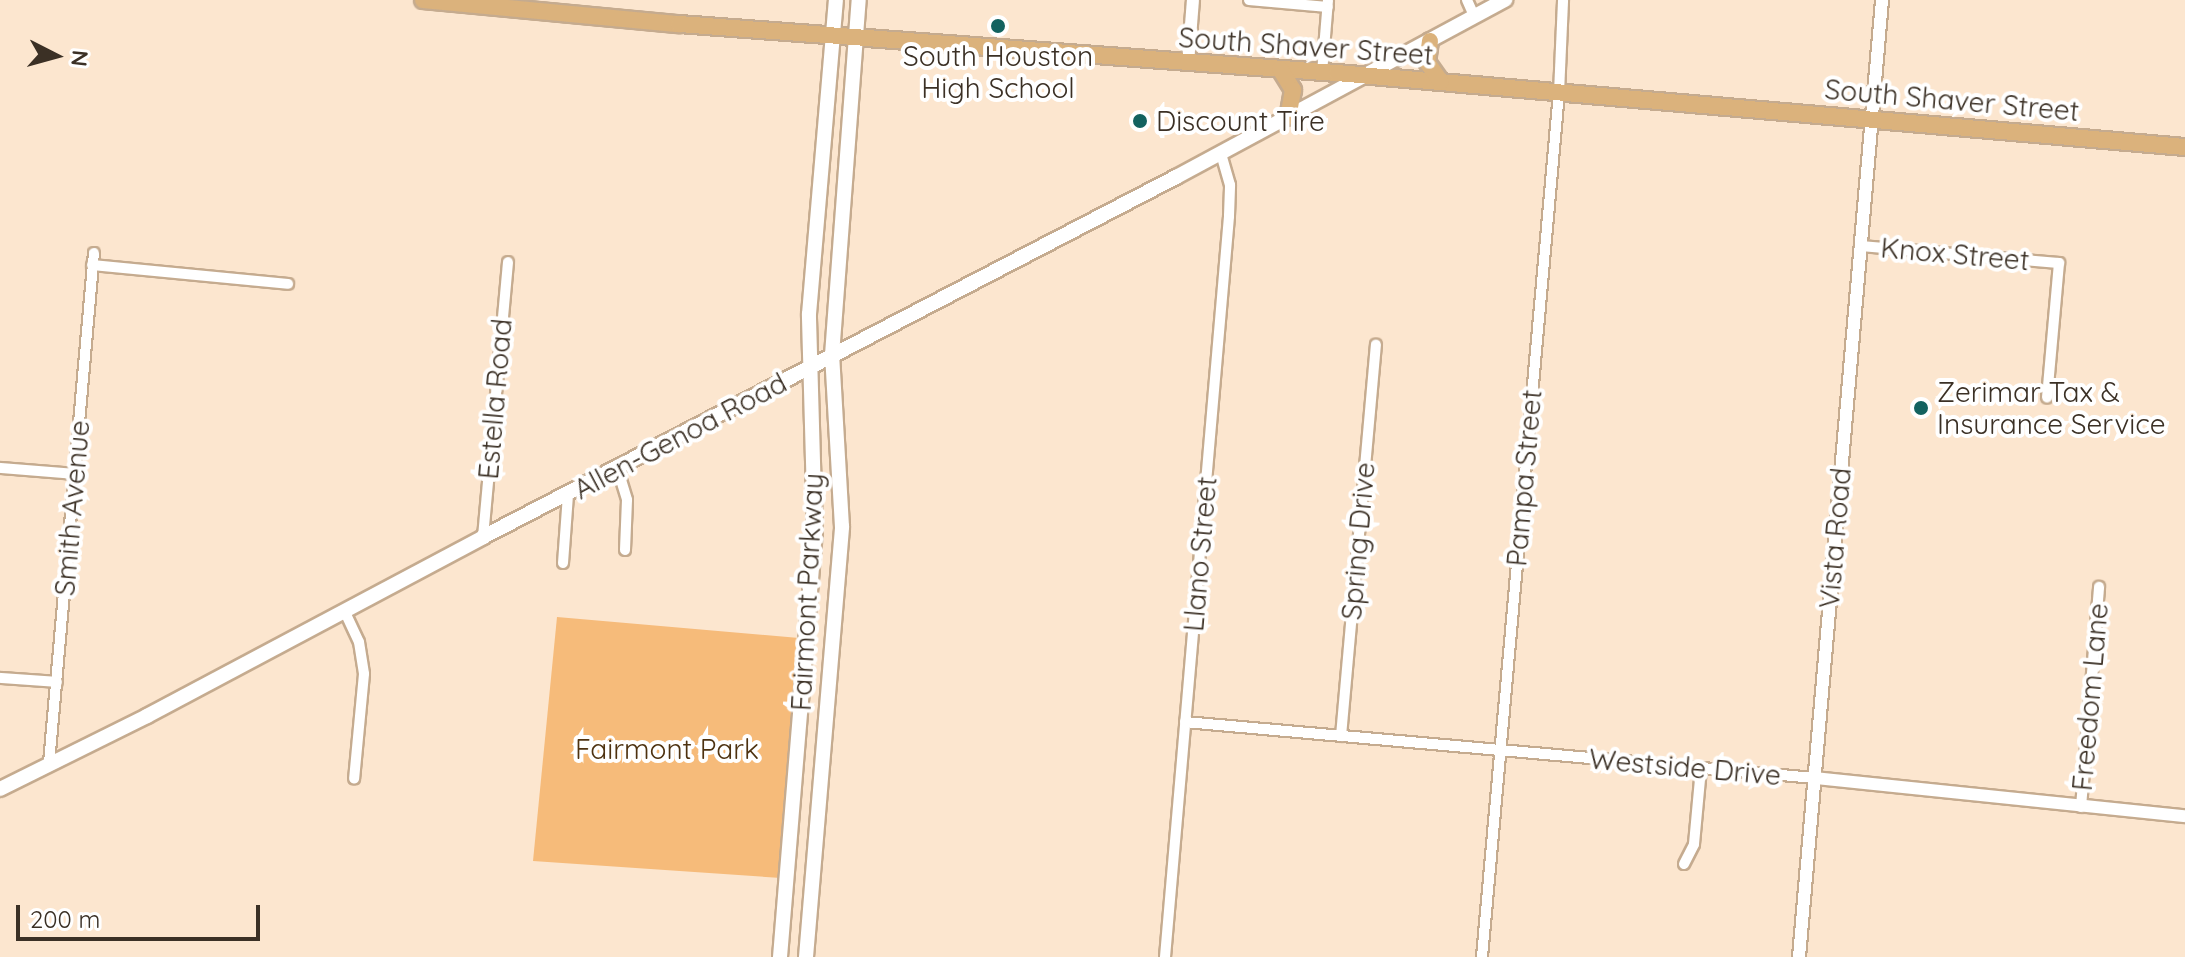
<!DOCTYPE html>
<style>
body{margin:0}
#map{position:relative;width:2185px;height:957px;overflow:hidden;background:#fce6cf;font-family:Quicksand,sans-serif}
div>[style]{position:absolute}
.green>*{inset:0;background:#f6bb7a}
.roads{filter:drop-shadow(2px 0 #c5ab8f) drop-shadow(-2px 0 #c5ab8f) drop-shadow(0 2px #c5ab8f) drop-shadow(0 -2px #c5ab8f)}
.minor>*{height:10px;margin:-5px;padding:0 5px;transform-origin:5px;border-radius:5px;background:#fff}
.tertiary>*{height:12px;margin:-6px;padding:0 6px;transform-origin:6px;border-radius:6px;background:#fff}
.secondary>*{height:14px;margin:-7px;padding:0 7px;transform-origin:7px;border-radius:7px;background:#fff}
.primary>*{height:16px;margin:-8px;padding:0 8px;transform-origin:8px;border-radius:8px;background:#dbb27c}
.dots>*{width:22px;height:22px;translate:-50% -50%;box-sizing:border-box;border:4px solid #fff;border-radius:50%}
span{translate:-50% -50%;white-space:nowrap;text-align:center;line-height:1.15;-webkit-text-stroke:8px #fff;paint-order:stroke}
.street-label{font-size:28px;color:#3b3025}
.poi-label{font-size:28px;color:#3b3025}
.left{translate:0 -50%;text-align:left}
.park-label{font-size:28px;color:#4e3210}
.north{position:absolute;left:16px;top:16px;width:80px;height:80px;-webkit-text-stroke:6px #fff;paint-order:stroke;rotate:96deg;font-size:22px;font-weight:700;line-height:32px;text-align:center;color:#3b3025}
.north::after{content:'';display:block;margin:auto;width:28px;height:36px;background:#3b3025;clip-path:polygon(50% 0,100% 100%,50% 72%,0 100%)}
.scale{position:absolute;left:16px;top:905px;width:244px;height:36px;box-sizing:border-box;border:4px solid #3b3025;border-top:0;padding-left:10px;font-size:24px;line-height:28px;white-space:nowrap;color:#3b3025;-webkit-text-stroke:6px #fff;paint-order:stroke}
</style>
<div id="map">
<div class="green">
<i style="clip-path:polygon(557px 617px,799px 638px,781px 878px,533px 861px)"></i>
</div>
<div class="roads">
<div class="minor">
<i style="left:1249px;top:0;width:79px;rotate:5.1deg"></i>
<i style="left:1467px;top:0;width:17px;rotate:66deg"></i>
<i style="left:1322px;top:73px;width:73px;rotate:-85.3deg"></i>
<i style="left:1860px;top:246px;width:200px;rotate:4.9deg"></i>
<i style="left:2059px;top:263px;width:135px;rotate:95.1deg"></i>
<i style="left:92px;top:265px;width:197px;rotate:5.5deg"></i>
<i style="left:0;top:468px;width:74px;rotate:4.6deg"></i>
<i style="left:618px;top:470px;width:31px;rotate:73deg"></i>
<i style="left:627px;top:500px;width:50px;rotate:92.3deg"></i>
<i style="left:483px;top:537px;width:276px;rotate:-84.8deg"></i>
<i style="left:563px;top:563px;width:68px;rotate:-85.8deg"></i>
<i style="left:344px;top:610px;width:35px;rotate:65deg"></i>
<i style="left:359px;top:642px;width:32px;rotate:81deg"></i>
<i style="left:364px;top:674px;width:105px;rotate:95.4deg"></i>
<i style="left:0;top:678px;width:57px;rotate:4deg"></i>
<i style="left:1185px;top:722px;width:632px;rotate:5.08deg"></i>
<i style="left:1341px;top:736px;width:393px;rotate:-84.9deg"></i>
<i style="left:49px;top:763px;width:512px;rotate:-84.96deg"></i>
<i style="left:2081px;top:807px;width:221px;rotate:-85.3deg"></i>
<i style="left:1684px;top:864px;width:22px;rotate:-63deg"></i>
<i style="left:1694px;top:844px;width:76px;rotate:-84.7deg"></i>
<i style="left:1165px;top:957px;width:744px;rotate:-85.06deg"></i>
<i style="left:1229px;top:216px;width:31px;rotate:-88deg"></i>
<i style="left:1230px;top:185px;width:33px;rotate:-106deg"></i>
<i style="left:1482px;top:957px;width:867px;rotate:-84.91deg"></i>
<i style="left:1559px;top:93px;width:93px;rotate:-87.5deg"></i>
</div>
<div class="tertiary">
<i style="left:1188px;top:63px;width:63px;rotate:-85.5deg"></i>
<i style="left:1815px;top:778px;width:372px;rotate:5.9deg"></i>
<i style="left:1799px;top:957px;width:961px;rotate:-85.04deg"></i>
</div>
<div class="secondary">
<i style="left:0;top:789px;width:164px;rotate:-26.4deg"></i>
<i style="left:147px;top:716px;width:381px;rotate:-28deg"></i>
<i style="left:483px;top:537px;width:781px;rotate:-27.45deg"></i>
<i style="left:1176px;top:177px;width:374px;rotate:-28.3deg"></i>
<i style="left:780px;top:957px;width:425px;rotate:-85.3deg"></i>
<i style="left:815px;top:533px;width:219px;rotate:-91.6deg"></i>
<i style="left:809px;top:314px;width:315px;rotate:-85.1deg"></i>
<i style="left:806px;top:957px;width:432px;rotate:-85.2deg"></i>
<i style="left:842px;top:527px;width:172px;rotate:-93.3deg"></i>
<i style="left:832px;top:355px;width:356px;rotate:-85.7deg"></i>
</div>
<div class="primary">
<i style="left:423px;top:0;width:257px;rotate:5.4deg"></i>
<i style="left:679px;top:24px;width:660px;rotate:4.26deg"></i>
<i style="left:1337px;top:73px;width:851px;rotate:4.99deg"></i>
<i style="left:1430px;top:41px;width:21px;rotate:98deg"></i>
<i style="left:1427px;top:62px;width:24px;rotate:55deg"></i>
<i style="left:1280px;top:69px;width:25px;rotate:58deg"></i>
<i style="left:1293px;top:90px;width:27px;rotate:100deg"></i>
</div>
</div>
<div class="dots">
<i style="left:998px;top:26px;background:#13625f"></i>
<i style="left:1140px;top:121px;background:#13625f"></i>
<i style="left:1921px;top:408px;background:#13625f"></i>
</div>
<div class="street-label">
<span style="left:1306px;top:46px;rotate:4deg">South Shaver Street</span>
<span style="left:1952px;top:100px;rotate:5deg">South Shaver Street</span>
<span style="left:1955px;top:254px;rotate:5deg">Knox Street</span>
<span style="left:495px;top:399px;rotate:-85deg">Estella Road</span>
<span style="left:680px;top:436px;rotate:-28deg">Allen-Genoa Road</span>
<span style="left:1524px;top:478px;rotate:-85deg">Pampa Street</span>
<span style="left:72px;top:508px;rotate:-85deg">Smith Avenue</span>
<span style="left:1835px;top:538px;rotate:-85deg">Vista Road</span>
<span style="left:1358px;top:541px;rotate:-85deg">Spring Drive</span>
<span style="left:1200px;top:554px;rotate:-85deg">Llano Street</span>
<span style="left:807px;top:592px;rotate:-87deg">Fairmont Parkway</span>
<span style="left:2090px;top:697px;rotate:-85deg">Freedom Lane</span>
<span style="left:1685px;top:767px;rotate:5deg">Westside Drive</span>
</div>
<div class="poi-label">
<span style="left:998px;top:72px">South Houston<br>High School</span>
<span class="left" style="left:1156px;top:121px">Discount Tire</span>
<span class="left" style="left:1937px;top:408px">Zerimar Tax &amp;<br>Insurance Service</span>
</div>
<div class="park-label">
<span style="left:667px;top:749px">Fairmont Park</span>
</div>
<div class="north">N</div>
<div class="scale">200 m</div>
</div>
